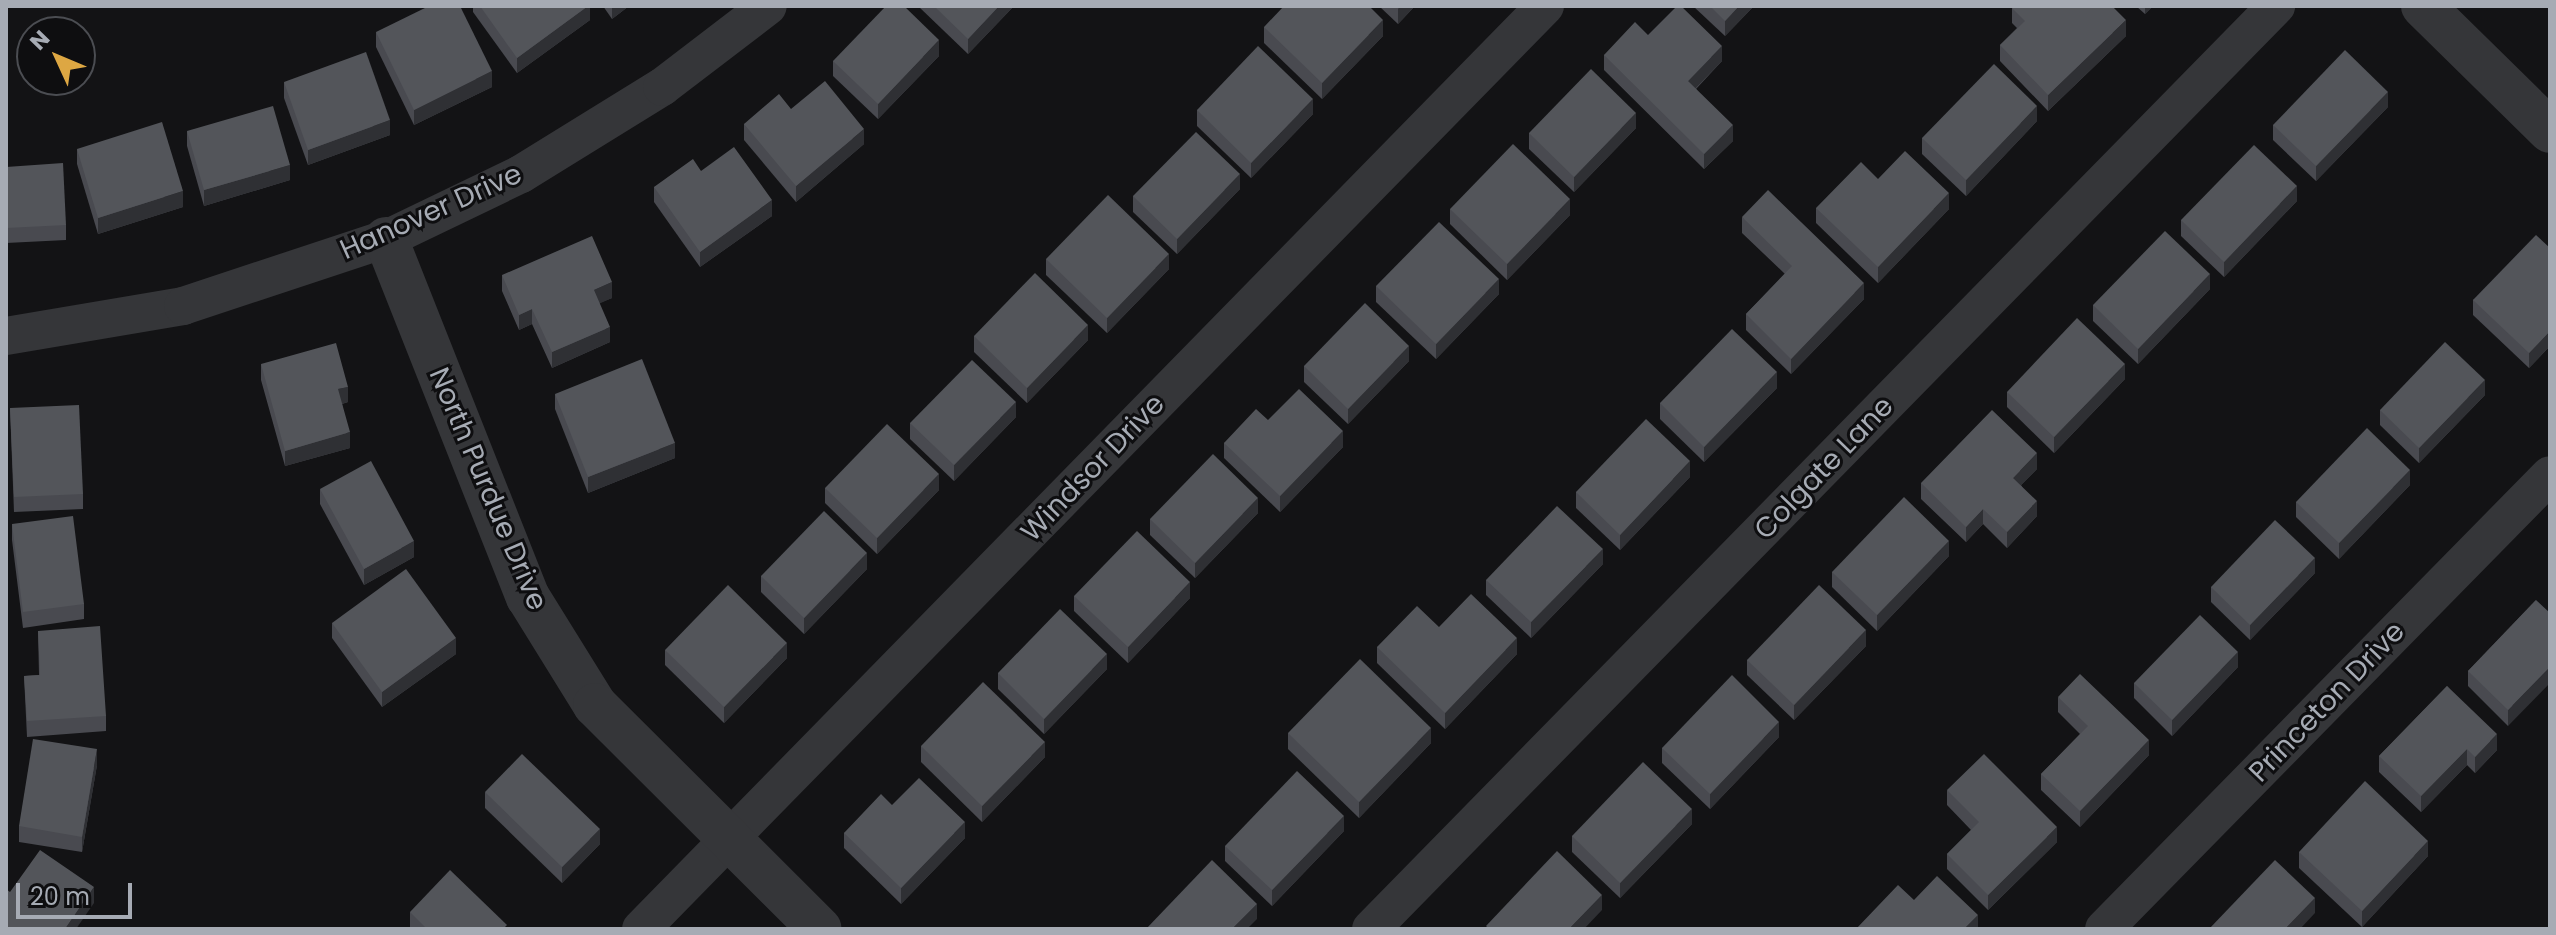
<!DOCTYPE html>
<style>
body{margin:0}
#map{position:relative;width:2556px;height:935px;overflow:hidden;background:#131315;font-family:Poppins,sans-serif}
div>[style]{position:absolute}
.minor>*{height:38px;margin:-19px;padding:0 19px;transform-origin:19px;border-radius:19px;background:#353639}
.tertiary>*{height:44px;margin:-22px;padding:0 22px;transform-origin:22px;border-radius:22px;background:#353639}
.wall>*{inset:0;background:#494a50}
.shaded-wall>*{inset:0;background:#2f3034}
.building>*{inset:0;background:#53555a}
span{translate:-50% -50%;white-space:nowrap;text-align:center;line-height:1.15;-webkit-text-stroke:6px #0e0e10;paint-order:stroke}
.street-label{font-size:28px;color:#a6abb4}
.frame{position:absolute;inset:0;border:8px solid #a6abb4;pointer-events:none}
.north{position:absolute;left:16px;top:16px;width:80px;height:80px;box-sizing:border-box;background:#0e0e10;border:2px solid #4b4d52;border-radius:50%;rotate:314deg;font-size:22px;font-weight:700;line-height:32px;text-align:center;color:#a6abb4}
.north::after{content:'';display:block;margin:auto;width:28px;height:36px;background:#dda743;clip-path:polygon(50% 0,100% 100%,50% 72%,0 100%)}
.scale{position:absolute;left:16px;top:883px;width:116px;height:36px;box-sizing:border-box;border:4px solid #a6abb4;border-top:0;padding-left:10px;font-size:24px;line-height:28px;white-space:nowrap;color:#a6abb4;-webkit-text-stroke:6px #0e0e10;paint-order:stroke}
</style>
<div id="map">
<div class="minor">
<i style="left:6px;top:336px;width:180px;rotate:-9.6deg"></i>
<i style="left:183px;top:306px;width:214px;rotate:-18.3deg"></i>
<i style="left:386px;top:239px;width:150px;rotate:-25.7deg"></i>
<i style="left:521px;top:174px;width:166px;rotate:-31.7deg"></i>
<i style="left:662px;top:87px;width:133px;rotate:-37.4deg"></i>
<i style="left:641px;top:929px;width:1292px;rotate:-45.6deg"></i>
<i style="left:1371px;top:929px;width:1293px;rotate:-45.56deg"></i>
<i style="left:2104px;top:929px;width:636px;rotate:-45.51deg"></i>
</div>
<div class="tertiary">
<i style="left:2423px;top:6px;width:178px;rotate:44.5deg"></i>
<i style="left:386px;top:239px;width:385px;rotate:68.4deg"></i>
<i style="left:528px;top:597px;width:127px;rotate:58.2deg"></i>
<i style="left:595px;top:705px;width:317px;rotate:44.9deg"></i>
</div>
<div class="wall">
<i style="clip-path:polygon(473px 6px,590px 6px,590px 20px,517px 73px,473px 12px)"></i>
<i style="clip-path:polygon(603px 6px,629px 6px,612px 19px)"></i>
<i style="clip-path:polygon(918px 6px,1014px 6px,968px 54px)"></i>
<i style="clip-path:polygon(1379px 6px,1415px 6px,1398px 24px)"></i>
<i style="clip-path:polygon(1693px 6px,1754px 6px,1725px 36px)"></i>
<i style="clip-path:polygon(2136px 6px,2153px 6px,2145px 14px)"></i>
<i style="clip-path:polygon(2012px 8px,2126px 36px,2048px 111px,2000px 61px,2000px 45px,2017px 28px,2012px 23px)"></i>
<i style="clip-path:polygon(1264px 27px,1383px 36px,1322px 99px,1264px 43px)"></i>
<i style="clip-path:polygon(376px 32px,492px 87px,414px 125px,376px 47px)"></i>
<i style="clip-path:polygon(1648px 35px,1722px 61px,1696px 89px,1733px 141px,1704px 169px,1604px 70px,1604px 55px)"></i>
<i style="clip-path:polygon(939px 56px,878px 119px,833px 76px,833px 61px)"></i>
<i style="clip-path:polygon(284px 82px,390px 135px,308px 165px,284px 98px)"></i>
<i style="clip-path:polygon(2388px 107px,2316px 181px,2273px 140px,2273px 125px)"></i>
<i style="clip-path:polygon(791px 109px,864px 144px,796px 202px,744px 140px,744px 124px)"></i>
<i style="clip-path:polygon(1197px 110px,1313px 114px,1251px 178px,1197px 126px)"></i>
<i style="clip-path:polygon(2037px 121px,1966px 196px,1922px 154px,1922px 138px)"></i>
<i style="clip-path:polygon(1636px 128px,1574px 192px,1529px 149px,1529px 133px)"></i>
<i style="clip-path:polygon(187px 131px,290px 180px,204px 206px,187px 146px)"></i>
<i style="clip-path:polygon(77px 149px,183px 207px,98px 234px,77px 164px)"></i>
<i style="clip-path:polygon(6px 167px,66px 225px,66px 240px,6px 243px)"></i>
<i style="clip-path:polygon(701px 171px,772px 216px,700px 267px,654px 202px,654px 187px)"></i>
<i style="clip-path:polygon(1240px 189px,1177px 254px,1133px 212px,1133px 196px)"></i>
<i style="clip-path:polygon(2297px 201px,2224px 277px,2181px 236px,2181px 220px)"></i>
<i style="clip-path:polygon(1816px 208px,1949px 209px,1878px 283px,1816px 223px)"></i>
<i style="clip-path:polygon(1450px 209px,1570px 215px,1507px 280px,1450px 224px)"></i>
<i style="clip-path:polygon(1742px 217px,1864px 299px,1791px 374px,1746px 330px,1746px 314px,1785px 274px,1742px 233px)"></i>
<i style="clip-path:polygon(2550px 248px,2550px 346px,2529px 368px,2473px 315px,2473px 300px)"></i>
<i style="clip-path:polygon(1046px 259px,1169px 269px,1107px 333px,1046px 275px)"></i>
<i style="clip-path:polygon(502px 275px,612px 298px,599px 303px,610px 342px,552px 368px,532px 324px,519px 330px,502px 291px)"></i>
<i style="clip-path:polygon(1376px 286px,1499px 294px,1436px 359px,1376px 302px)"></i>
<i style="clip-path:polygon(2210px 289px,2138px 364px,2093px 321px,2093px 305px)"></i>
<i style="clip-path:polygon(974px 336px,1088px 340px,1027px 403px,974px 352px)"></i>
<i style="clip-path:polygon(1409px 361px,1348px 424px,1304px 382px,1304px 366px)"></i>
<i style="clip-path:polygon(261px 364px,348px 402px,342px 404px,350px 448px,285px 466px,261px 380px)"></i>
<i style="clip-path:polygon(2125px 379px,2054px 453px,2007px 407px,2007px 392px)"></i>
<i style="clip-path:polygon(1777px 388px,1704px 462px,1660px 419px,1660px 403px)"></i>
<i style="clip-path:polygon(555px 394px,675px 458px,588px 493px,555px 409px)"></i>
<i style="clip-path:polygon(2485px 395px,2419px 463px,2380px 425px,2380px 410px)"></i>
<i style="clip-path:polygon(10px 408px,83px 494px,83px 509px,14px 512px)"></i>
<i style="clip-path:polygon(1016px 417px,954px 481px,910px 439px,910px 423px)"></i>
<i style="clip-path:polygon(1268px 420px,1343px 447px,1280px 512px,1224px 458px,1224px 443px)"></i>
<i style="clip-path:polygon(2037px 469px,2021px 485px,2037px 516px,2007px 548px,1983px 524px,1966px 542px,1921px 499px,1921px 483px)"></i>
<i style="clip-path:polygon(1690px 477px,1620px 550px,1576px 508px,1576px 492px)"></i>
<i style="clip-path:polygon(2410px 485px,2339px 559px,2296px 517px,2296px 502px)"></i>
<i style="clip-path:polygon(825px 488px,939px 490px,877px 554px,825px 503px)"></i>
<i style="clip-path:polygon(320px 489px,414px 557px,364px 585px,320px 504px)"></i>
<i style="clip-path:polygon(1258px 513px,1195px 578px,1150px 535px,1150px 519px)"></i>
<i style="clip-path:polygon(12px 524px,84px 604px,84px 619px,23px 628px,12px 540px)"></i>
<i style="clip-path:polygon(1949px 556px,1877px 631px,1832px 587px,1832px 572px)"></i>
<i style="clip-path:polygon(1603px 564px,1531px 638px,1486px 595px,1486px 580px)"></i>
<i style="clip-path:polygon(867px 569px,804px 634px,761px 592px,761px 576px)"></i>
<i style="clip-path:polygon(2315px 573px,2250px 640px,2211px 602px,2211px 587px)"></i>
<i style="clip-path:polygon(1074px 596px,1190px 598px,1128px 663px,1074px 611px)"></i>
<i style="clip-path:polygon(2536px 600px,2508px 726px,2468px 686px,2468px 671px)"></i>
<i style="clip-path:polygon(332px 623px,456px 654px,382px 707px,332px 638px)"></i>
<i style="clip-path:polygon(1439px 627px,1517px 654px,1445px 729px,1377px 663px,1377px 647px)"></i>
<i style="clip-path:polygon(38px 631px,106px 716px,106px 731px,27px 737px,24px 676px,39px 675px)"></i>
<i style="clip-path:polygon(1866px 646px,1794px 720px,1747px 675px,1747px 660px)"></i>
<i style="clip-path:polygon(665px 650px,787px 658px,724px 723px,665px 665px)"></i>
<i style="clip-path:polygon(2238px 667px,2172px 736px,2134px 698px,2134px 683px)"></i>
<i style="clip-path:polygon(1107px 669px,1044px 734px,998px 689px,998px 673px)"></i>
<i style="clip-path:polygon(2447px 686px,2497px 750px,2475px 773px,2467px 765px,2421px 812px,2379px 772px,2379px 756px)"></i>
<i style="clip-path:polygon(2058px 697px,2149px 755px,2080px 827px,2041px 790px,2041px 774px,2080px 734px,2058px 712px)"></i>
<i style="clip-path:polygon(1288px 733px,1431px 743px,1359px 818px,1288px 749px)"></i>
<i style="clip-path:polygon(1779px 737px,1710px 809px,1662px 763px,1662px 748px)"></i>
<i style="clip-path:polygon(921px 746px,1045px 757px,982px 822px,921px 762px)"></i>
<i style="clip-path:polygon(97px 765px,82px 852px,19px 842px,19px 826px)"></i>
<i style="clip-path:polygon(1947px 790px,2057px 842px,1988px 910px,1947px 869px,1947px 854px,1971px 830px,1947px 805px)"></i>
<i style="clip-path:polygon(485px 792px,600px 844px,562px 883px,485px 808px)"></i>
<i style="clip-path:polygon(892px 805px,965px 838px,901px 904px,844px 848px,844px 833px)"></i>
<i style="clip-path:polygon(1692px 824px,1620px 898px,1572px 852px,1572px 836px)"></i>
<i style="clip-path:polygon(1344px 831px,1272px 906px,1225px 861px,1225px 846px)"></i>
<i style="clip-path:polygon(2299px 852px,2428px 856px,2362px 927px,2299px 868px)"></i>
<i style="clip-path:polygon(410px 912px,507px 929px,411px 929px,410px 928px)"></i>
</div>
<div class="shaded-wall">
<i style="clip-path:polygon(588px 6px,590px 6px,590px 20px,517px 73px,517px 58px)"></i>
<i style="clip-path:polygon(612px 6px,629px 6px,612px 19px)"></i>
<i style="clip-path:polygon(999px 6px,1014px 6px,968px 54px,968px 39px)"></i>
<i style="clip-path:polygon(1400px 6px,1415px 6px,1398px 24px,1398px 9px)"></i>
<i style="clip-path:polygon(1739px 6px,1754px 6px,1725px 36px,1725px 21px)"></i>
<i style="clip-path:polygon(2145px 6px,2153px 6px,2145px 14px)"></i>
<i style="clip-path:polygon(1383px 20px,1383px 36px,1322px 99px,1322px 83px)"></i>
<i style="clip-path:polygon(2126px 20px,2126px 36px,2048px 111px,2048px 95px)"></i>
<i style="clip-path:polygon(939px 40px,939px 56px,878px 119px,878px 104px)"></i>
<i style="clip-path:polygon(1722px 46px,1722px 61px,1688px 96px,1688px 81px)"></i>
<i style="clip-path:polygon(492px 71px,492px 87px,414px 125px,414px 110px)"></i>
<i style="clip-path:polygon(2388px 92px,2388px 107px,2316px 181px,2316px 166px)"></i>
<i style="clip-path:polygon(1313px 99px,1313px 114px,1251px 178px,1251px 163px)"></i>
<i style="clip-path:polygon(2037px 106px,2037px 121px,1966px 196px,1966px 180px)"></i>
<i style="clip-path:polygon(1636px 113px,1636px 128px,1574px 192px,1574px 177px)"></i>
<i style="clip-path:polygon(390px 120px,390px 135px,308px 165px,308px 150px)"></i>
<i style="clip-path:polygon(1733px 125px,1733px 141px,1704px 169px,1704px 154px)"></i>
<i style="clip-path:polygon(864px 129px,864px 144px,796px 202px,796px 186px)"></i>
<i style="clip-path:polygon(290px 165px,290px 180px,204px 206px,204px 190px)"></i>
<i style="clip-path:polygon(1240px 174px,1240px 189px,1177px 254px,1177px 239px)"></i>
<i style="clip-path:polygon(2297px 186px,2297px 201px,2224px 277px,2224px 262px)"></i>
<i style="clip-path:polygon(183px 191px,183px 207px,98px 234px,98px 218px)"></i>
<i style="clip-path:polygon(1949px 193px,1949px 209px,1878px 283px,1878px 267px)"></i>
<i style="clip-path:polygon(1570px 199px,1570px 215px,1507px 280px,1507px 264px)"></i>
<i style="clip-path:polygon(772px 200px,772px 216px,700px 267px,700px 252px)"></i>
<i style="clip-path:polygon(1169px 254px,1169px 269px,1107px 333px,1107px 318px)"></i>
<i style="clip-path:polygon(2210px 274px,2210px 289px,2138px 364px,2138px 349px)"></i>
<i style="clip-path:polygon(1499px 279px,1499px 294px,1436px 359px,1436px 344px)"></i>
<i style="clip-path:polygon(612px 282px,612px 298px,594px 306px,594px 290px)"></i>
<i style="clip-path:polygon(1864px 283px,1864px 299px,1791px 374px,1791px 359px)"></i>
<i style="clip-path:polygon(532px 309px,532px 324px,519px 330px,519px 315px)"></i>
<i style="clip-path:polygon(1088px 325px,1088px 340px,1027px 403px,1027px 388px)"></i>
<i style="clip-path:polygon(610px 327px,610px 342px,552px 368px,552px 352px)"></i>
<i style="clip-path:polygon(2550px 331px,2550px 346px,2529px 368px,2529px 353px)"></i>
<i style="clip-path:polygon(1409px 346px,1409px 361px,1348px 424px,1348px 409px)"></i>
<i style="clip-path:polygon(2125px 364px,2125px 379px,2054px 453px,2054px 437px)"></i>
<i style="clip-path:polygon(1777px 372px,1777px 388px,1704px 462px,1704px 447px)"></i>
<i style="clip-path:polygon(2485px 380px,2485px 395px,2419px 463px,2419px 448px)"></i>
<i style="clip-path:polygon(348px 387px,348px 402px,338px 405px,338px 389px)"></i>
<i style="clip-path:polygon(1016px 402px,1016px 417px,954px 481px,954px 465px)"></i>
<i style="clip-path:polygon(1343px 431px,1343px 447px,1280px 512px,1280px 496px)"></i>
<i style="clip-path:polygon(350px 432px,350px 448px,285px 466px,285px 451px)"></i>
<i style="clip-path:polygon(675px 443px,675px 458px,588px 493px,588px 477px)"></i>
<i style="clip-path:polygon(2037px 453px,2037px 469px,2013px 493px,2013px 478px)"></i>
<i style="clip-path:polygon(1690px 461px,1690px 477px,1620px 550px,1620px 535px)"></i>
<i style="clip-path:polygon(2410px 470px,2410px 485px,2339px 559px,2339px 543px)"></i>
<i style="clip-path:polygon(939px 474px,939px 490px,877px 554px,877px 538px)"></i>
<i style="clip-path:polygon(1258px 498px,1258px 513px,1195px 578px,1195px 563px)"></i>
<i style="clip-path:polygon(2037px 501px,2037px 516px,2007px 548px,2007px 532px)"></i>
<i style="clip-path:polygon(1983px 509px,1983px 524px,1966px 542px,1966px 527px)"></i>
<i style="clip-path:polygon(414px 541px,414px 557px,364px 585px,364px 569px)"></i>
<i style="clip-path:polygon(1949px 541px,1949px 556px,1877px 631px,1877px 615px)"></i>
<i style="clip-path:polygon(1603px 549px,1603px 564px,1531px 638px,1531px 622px)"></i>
<i style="clip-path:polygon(867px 553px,867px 569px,804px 634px,804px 618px)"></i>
<i style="clip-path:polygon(2315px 558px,2315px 573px,2250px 640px,2250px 625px)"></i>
<i style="clip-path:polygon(1190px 582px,1190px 598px,1128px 663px,1128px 647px)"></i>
<i style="clip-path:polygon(1866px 630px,1866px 646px,1794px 720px,1794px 705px)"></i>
<i style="clip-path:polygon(456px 638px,456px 654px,382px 707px,382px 692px)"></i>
<i style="clip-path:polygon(1517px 638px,1517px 654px,1445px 729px,1445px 713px)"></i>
<i style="clip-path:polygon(787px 643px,787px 658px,724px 723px,724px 707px)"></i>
<i style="clip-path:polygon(2238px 652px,2238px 667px,2172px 736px,2172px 720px)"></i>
<i style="clip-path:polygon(1107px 654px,1107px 669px,1044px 734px,1044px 719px)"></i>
<i style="clip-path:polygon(2550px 667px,2550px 683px,2508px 726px,2508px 710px)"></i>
<i style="clip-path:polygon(1779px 722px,1779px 737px,1710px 809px,1710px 794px)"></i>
<i style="clip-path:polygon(1431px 728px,1431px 743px,1359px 818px,1359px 802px)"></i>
<i style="clip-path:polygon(2497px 734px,2497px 750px,2475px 773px,2475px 757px)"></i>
<i style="clip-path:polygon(2149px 740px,2149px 755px,2080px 827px,2080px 811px)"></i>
<i style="clip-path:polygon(1045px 742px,1045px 757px,982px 822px,982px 806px)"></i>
<i style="clip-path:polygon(97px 749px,97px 765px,82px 852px,82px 837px)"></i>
<i style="clip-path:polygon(2467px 749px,2467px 765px,2421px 812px,2421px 796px)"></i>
<i style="clip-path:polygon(1692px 809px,1692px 824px,1620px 898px,1620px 883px)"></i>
<i style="clip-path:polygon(1344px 816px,1344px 831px,1272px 906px,1272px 890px)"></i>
<i style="clip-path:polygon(965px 822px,965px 838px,901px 904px,901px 888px)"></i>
<i style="clip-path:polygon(2057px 827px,2057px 842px,1988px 910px,1988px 895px)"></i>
<i style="clip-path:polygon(600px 829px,600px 844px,562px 883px,562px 867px)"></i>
<i style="clip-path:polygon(2428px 841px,2428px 856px,2362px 927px,2362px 911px)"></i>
<i style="clip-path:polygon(94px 887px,94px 903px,76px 929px,65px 929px)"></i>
<i style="clip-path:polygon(1602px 895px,1602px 910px,1584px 929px,1569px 929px)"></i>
<i style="clip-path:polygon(2315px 898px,2315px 913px,2300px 929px,2285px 929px)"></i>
<i style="clip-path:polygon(1257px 904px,1257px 919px,1247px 929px,1232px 929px)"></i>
<i style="clip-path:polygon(1978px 915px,1978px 929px,1964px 929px)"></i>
</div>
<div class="building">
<i style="clip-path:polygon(429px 6px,460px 6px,492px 71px,414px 110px,376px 32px)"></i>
<i style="clip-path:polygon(480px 6px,588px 6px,517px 58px)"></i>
<i style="clip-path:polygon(886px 6px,904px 6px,939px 40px,878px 104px,833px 61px)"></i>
<i style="clip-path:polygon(934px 6px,999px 6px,968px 39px)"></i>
<i style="clip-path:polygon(1284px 6px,1369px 6px,1383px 20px,1322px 83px,1264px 27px)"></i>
<i style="clip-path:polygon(1677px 6px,1681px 6px,1722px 46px,1688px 81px,1733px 125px,1704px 154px,1604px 55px,1635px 22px,1648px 35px)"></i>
<i style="clip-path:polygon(1710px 6px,1739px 6px,1725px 21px)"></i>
<i style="clip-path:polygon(2014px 6px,2112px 6px,2126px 20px,2048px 95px,2000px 45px,2025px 21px,2012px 8px)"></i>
<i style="clip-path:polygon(1258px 46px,1313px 99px,1251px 163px,1197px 110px)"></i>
<i style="clip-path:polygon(2345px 50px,2388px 92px,2316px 166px,2273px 125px)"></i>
<i style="clip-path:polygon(366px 52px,390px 120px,308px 150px,284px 82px)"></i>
<i style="clip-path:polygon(1994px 64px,2037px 106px,1966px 180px,1922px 138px)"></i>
<i style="clip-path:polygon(1591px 69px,1636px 113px,1574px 177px,1529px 133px)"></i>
<i style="clip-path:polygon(825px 81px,864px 129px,796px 186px,744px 124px,779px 94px,791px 109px)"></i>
<i style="clip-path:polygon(273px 106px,290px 165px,204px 190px,187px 131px)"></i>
<i style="clip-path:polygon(162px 122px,183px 191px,98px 218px,77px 149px)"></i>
<i style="clip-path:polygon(1196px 132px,1240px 174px,1177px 239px,1133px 196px)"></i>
<i style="clip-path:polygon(1513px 144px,1570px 199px,1507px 264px,1450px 209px)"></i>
<i style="clip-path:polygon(2254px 145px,2297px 186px,2224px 262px,2181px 220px)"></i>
<i style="clip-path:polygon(734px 147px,772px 200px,700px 252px,654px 187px,693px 159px,701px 171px)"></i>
<i style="clip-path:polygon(1905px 151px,1949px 193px,1878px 267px,1816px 208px,1861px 162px,1878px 179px)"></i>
<i style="clip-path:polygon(63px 163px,66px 225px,6px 228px,6px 167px)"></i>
<i style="clip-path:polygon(1768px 190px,1864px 283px,1791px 359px,1746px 314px,1792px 266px,1742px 217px)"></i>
<i style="clip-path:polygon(1108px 195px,1169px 254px,1107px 318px,1046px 259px)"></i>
<i style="clip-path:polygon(1439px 222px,1499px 279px,1436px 344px,1376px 286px)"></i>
<i style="clip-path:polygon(2165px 231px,2210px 274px,2138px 349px,2093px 305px)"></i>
<i style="clip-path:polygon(2536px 235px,2550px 248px,2550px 331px,2529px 353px,2473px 300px)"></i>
<i style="clip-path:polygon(592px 236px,612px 282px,594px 290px,610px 327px,552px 352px,532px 309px,519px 315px,502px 275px)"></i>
<i style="clip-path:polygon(1035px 273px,1088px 325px,1027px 388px,974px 336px)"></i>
<i style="clip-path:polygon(1365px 303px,1409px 346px,1348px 409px,1304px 366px)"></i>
<i style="clip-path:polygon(2077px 318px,2125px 364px,2054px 437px,2007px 392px)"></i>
<i style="clip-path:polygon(1732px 329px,1777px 372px,1704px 447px,1660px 403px)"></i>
<i style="clip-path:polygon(2445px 342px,2485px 380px,2419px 448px,2380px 410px)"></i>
<i style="clip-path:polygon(336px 343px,348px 387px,338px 389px,350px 432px,285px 451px,261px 364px)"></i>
<i style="clip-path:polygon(642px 359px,675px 443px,588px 477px,555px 394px)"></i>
<i style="clip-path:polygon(972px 360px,1016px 402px,954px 465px,910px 423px)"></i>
<i style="clip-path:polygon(1299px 389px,1343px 431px,1280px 496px,1224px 443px,1256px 409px,1268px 420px)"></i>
<i style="clip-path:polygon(79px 405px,83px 494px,14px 497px,10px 408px)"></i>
<i style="clip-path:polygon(1992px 410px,2037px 453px,2013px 478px,2037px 501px,2007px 532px,1983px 509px,1966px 527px,1921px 483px)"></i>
<i style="clip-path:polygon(1646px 419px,1690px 461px,1620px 535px,1576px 492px)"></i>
<i style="clip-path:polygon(887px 424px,939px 474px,877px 538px,825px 488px)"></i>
<i style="clip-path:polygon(2367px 428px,2410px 470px,2339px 543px,2296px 502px)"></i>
<i style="clip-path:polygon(1213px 454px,1258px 498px,1195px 563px,1150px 519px)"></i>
<i style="clip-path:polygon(371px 461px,414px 541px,364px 569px,320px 489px)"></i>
<i style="clip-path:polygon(1904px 497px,1949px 541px,1877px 615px,1832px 572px)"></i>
<i style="clip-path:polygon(1557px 506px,1603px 549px,1531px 622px,1486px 580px)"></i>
<i style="clip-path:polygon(824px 511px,867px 553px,804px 618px,761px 576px)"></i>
<i style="clip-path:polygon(73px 516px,84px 604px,23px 612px,12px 524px)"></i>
<i style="clip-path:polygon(2275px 520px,2315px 558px,2250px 625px,2211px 587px)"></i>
<i style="clip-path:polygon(1137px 531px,1190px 582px,1128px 647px,1074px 596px)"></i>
<i style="clip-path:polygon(406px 569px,456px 638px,382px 692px,332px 623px)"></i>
<i style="clip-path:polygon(728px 585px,787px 643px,724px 707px,665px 650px)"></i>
<i style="clip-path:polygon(1819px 585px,1866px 630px,1794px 705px,1747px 660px)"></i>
<i style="clip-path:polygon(1471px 594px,1517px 638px,1445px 713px,1377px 647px,1417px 606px,1439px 627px)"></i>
<i style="clip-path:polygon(2536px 600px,2550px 613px,2550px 667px,2508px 710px,2468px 671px)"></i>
<i style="clip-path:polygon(1060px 609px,1107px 654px,1044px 719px,998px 673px)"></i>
<i style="clip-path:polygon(2200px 615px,2238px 652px,2172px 720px,2134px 683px)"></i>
<i style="clip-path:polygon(100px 626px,106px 716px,27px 721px,24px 676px,40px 675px,38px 631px)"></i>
<i style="clip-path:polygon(1360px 659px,1431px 728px,1359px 802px,1288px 733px)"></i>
<i style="clip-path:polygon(2080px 674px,2149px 740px,2080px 811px,2041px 774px,2088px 726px,2058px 697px)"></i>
<i style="clip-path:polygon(1732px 675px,1779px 722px,1710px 794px,1662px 748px)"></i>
<i style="clip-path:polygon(983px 682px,1045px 742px,982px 806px,921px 746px)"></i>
<i style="clip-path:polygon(2447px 686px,2497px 734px,2475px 757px,2467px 749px,2421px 796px,2379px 756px)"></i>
<i style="clip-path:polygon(33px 739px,97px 749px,82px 837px,19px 826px)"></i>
<i style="clip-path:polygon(522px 754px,600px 829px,562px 867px,485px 792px)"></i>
<i style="clip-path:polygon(1984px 754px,2057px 827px,1988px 895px,1947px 854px,1979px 822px,1947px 790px)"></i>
<i style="clip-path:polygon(1643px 762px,1692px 809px,1620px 883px,1572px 836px)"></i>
<i style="clip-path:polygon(1297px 771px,1344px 816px,1272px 890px,1225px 846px)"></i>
<i style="clip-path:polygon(919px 778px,965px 822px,901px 888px,844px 833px,881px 794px,892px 805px)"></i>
<i style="clip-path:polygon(2365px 781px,2428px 841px,2362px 911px,2299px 852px)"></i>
<i style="clip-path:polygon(40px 850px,94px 887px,65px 929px,6px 929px,6px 889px,10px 892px)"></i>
<i style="clip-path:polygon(1557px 851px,1602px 895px,1569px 929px,1489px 929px,1486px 926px)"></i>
<i style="clip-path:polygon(1212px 860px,1257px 904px,1232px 929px,1146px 929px)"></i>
<i style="clip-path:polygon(2275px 860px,2315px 898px,2285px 929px,2209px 929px)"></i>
<i style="clip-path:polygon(450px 870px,507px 925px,503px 929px,427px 929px,410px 912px)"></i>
<i style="clip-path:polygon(1937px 876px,1978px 915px,1964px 929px,1856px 929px,1898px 885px,1914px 900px)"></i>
</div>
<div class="street-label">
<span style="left:431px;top:212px;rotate:-24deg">Hanover Drive</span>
<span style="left:1093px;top:468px;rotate:-46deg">Windsor Drive</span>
<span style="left:1824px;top:468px;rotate:-46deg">Colgate Lane</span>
<span style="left:488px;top:489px;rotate:67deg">North Purdue Drive</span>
<span style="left:2327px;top:702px;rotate:-46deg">Princeton Drive</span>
</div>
<div class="frame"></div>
<div class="north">N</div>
<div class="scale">20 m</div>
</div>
